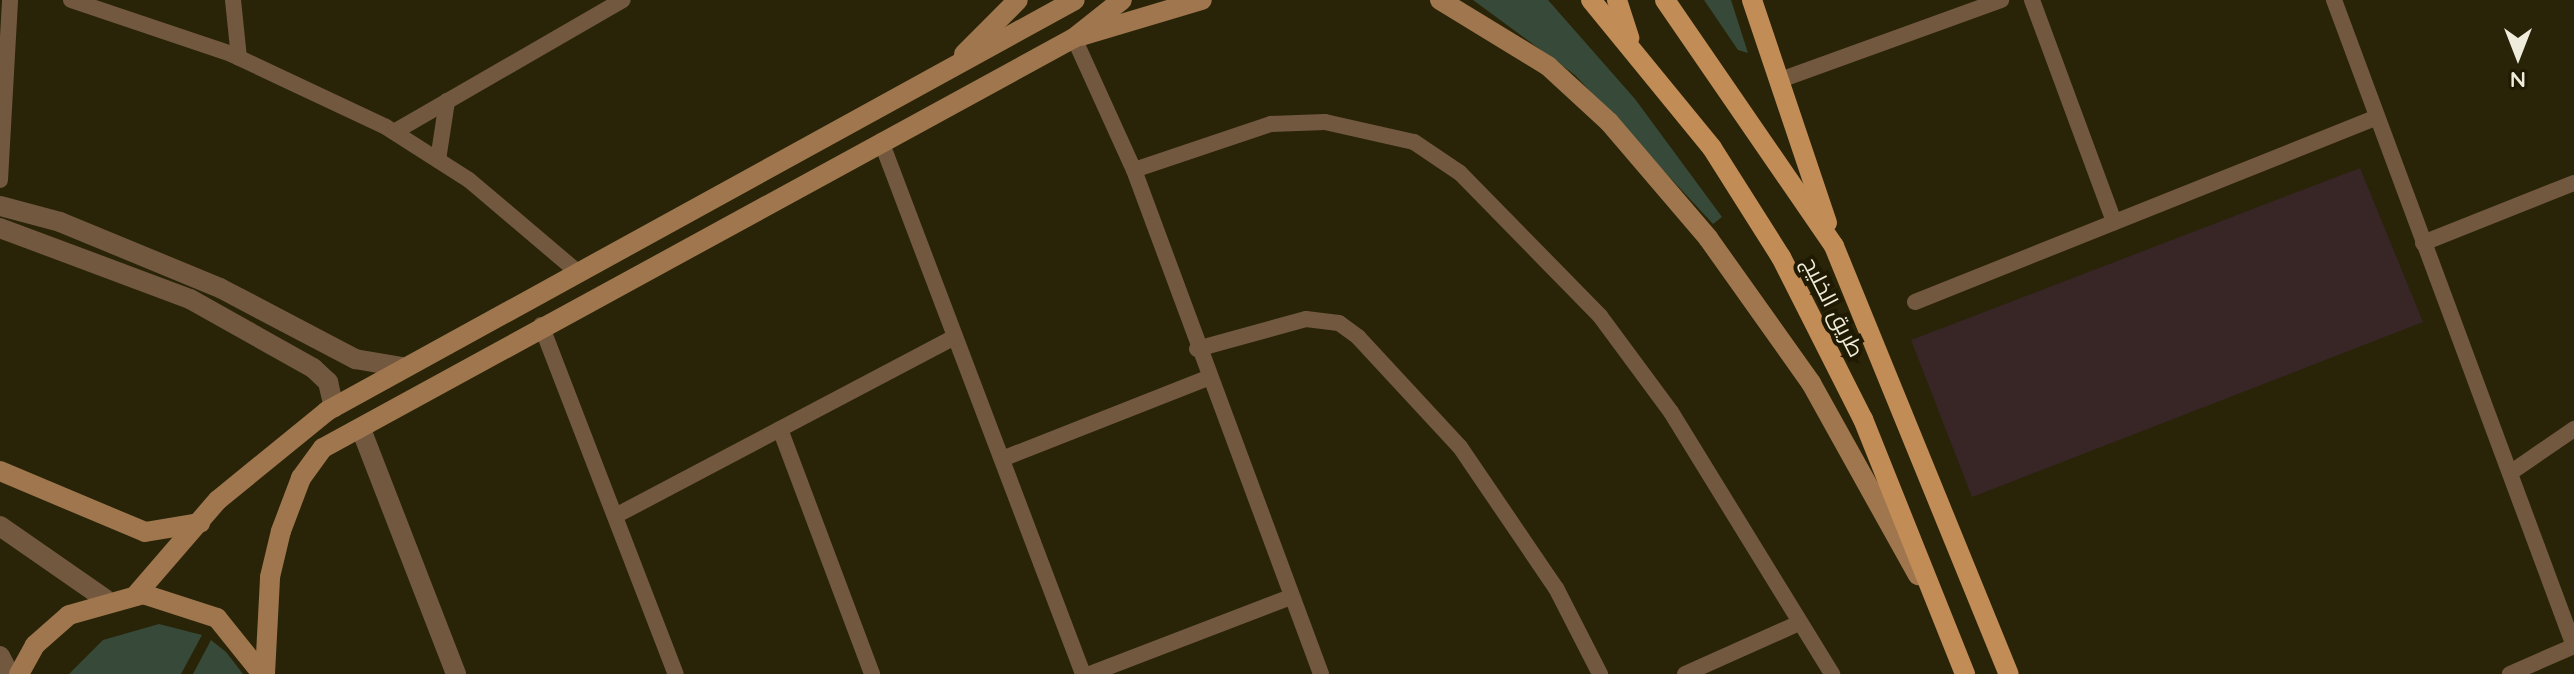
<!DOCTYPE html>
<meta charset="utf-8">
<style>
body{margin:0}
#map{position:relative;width:2574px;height:674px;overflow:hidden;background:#292408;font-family:Quicksand,Cairo,sans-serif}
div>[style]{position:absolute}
.commercial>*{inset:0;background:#382526}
.green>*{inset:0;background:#374938}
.minor>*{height:16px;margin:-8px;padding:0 8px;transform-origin:8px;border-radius:8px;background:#72583f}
.tertiary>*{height:20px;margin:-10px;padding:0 10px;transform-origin:10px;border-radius:10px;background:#72583f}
.secondary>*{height:20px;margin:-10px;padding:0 10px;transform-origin:10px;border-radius:10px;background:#9f764d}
.primary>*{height:20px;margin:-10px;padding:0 10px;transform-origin:10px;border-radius:10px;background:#c28c56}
span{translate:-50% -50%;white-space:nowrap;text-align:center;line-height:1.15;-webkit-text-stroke:8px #1f1a01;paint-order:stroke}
.street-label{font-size:22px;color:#efecdc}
.north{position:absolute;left:2478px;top:16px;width:80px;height:80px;-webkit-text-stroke:6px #1f1a01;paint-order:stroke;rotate:180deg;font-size:22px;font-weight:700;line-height:32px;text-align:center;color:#efecdc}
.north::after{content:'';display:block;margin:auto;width:28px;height:36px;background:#efecdc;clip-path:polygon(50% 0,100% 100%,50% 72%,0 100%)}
</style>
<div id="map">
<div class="commercial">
<i style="clip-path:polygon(2360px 168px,2423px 322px,1972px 497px,1911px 340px)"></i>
</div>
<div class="green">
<i style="clip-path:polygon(1473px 0,1548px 0,1635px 99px,1722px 217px,1713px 224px,1575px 75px)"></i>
<i style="clip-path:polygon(1704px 0,1731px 0,1748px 53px,1738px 50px)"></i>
<i style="clip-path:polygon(159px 624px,202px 635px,181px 674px,69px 674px,103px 640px)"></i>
<i style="clip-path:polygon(211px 640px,226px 652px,243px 674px,193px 674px)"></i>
</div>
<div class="minor">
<i style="left:71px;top:0;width:169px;rotate:18.6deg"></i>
<i style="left:231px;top:54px;width:171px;rotate:25.2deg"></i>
<i style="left:386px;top:127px;width:98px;rotate:32.6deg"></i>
<i style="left:469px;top:180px;width:139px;rotate:40.3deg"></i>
<i style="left:233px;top:0;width:58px;rotate:84.1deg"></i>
<i style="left:2032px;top:0;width:237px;rotate:69.7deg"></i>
<i style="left:2334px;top:0;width:689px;rotate:69.62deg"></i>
<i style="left:2574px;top:646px;width:70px;rotate:156.4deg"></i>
<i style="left:1074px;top:38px;width:145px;rotate:65.6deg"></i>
<i style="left:1134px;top:170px;width:538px;rotate:69.64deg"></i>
<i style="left:1783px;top:79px;width:232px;rotate:-19.9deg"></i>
<i style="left:394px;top:132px;width:264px;rotate:-30deg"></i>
<i style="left:881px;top:141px;width:570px;rotate:69.24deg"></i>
<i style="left:438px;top:160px;width:60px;rotate:-81.3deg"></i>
<i style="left:1134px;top:170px;width:145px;rotate:-18.6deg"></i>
<i style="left:1271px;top:124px;width:54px;rotate:-2.1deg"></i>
<i style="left:1325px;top:122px;width:91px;rotate:12.7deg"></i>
<i style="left:1414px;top:142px;width:55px;rotate:34deg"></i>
<i style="left:1460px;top:173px;width:200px;rotate:45.6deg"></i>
<i style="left:1600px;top:316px;width:119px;rotate:53.5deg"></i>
<i style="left:1671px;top:412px;width:308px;rotate:58.4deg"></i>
<i style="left:0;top:180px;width:180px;rotate:-86.8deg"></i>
<i style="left:2423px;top:243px;width:162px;rotate:-21.7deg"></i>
<i style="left:1915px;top:302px;width:496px;rotate:-21.8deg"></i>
<i style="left:541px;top:325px;width:374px;rotate:68.9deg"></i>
<i style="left:1197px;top:349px;width:113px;rotate:-15.4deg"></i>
<i style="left:1306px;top:319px;width:33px;rotate:7deg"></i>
<i style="left:1339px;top:323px;width:24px;rotate:36deg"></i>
<i style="left:1358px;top:337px;width:150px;rotate:47.2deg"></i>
<i style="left:1460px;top:447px;width:171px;rotate:55.8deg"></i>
<i style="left:1556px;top:588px;width:97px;rotate:62.9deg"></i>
<i style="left:780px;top:429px;width:262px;rotate:69.4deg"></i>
<i style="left:1002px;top:459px;width:221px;rotate:-21.5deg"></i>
<i style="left:2510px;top:473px;width:78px;rotate:-34.5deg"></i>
<i style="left:617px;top:515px;width:382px;rotate:-27.8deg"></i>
<i style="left:1090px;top:674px;width:215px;rotate:-21deg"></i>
<i style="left:1685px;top:674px;width:125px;rotate:-24.1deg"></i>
</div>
<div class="tertiary">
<i style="left:0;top:206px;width:62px;rotate:14.9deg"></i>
<i style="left:60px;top:222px;width:173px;rotate:22.4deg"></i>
<i style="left:220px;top:288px;width:153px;rotate:27.7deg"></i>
<i style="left:355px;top:359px;width:48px;rotate:9.7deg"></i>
<i style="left:0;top:228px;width:203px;rotate:20.5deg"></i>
<i style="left:190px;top:299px;width:141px;rotate:29.3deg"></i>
<i style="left:313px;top:368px;width:21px;rotate:43deg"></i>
<i style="left:328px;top:382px;width:26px;rotate:77deg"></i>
<i style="left:361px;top:429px;width:263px;rotate:68.8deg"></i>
<i style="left:0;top:526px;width:128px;rotate:34.8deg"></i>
<i style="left:0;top:656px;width:20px;rotate:63deg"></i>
</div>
<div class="secondary">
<i style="left:1440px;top:0;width:127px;rotate:31.4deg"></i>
<i style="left:1548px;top:66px;width:83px;rotate:42.6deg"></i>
<i style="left:1609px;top:122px;width:153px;rotate:49.5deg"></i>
<i style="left:1708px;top:238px;width:178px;rotate:54.6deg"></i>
<i style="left:1811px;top:383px;width:220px;rotate:60.9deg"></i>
<i style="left:1081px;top:36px;width:126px;rotate:-16.6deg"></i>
<i style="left:964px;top:54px;width:76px;rotate:-45deg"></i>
<i style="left:0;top:471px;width:157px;rotate:22.8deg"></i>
<i style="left:145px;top:532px;width:56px;rotate:-9.3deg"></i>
<i style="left:135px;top:596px;width:127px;rotate:-49.2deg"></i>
<i style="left:218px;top:500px;width:141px;rotate:-39.2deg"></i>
<i style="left:327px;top:411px;width:853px;rotate:-28.79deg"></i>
<i style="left:19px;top:674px;width:33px;rotate:-61deg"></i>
<i style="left:35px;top:645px;width:45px;rotate:-41.4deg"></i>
<i style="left:69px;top:615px;width:77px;rotate:-15.8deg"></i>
<i style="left:143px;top:594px;width:78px;rotate:18deg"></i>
<i style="left:217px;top:618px;width:72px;rotate:51.2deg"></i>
<i style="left:265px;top:674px;width:97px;rotate:-87deg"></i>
<i style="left:270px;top:577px;width:47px;rotate:-76.6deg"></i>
<i style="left:281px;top:531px;width:57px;rotate:-69.3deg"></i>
<i style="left:301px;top:478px;width:37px;rotate:-54deg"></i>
<i style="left:323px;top:448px;width:856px;rotate:-28.63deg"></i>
<i style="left:1074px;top:38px;width:61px;rotate:-38.4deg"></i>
</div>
<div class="primary">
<i style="left:1591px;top:0;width:191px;rotate:50.7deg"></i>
<i style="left:1712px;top:148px;width:129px;rotate:57.7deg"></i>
<i style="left:1781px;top:257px;width:182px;rotate:63.2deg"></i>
<i style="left:1863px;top:419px;width:275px;rotate:68.2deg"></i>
<i style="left:1617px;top:0;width:40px;rotate:72deg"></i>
<i style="left:1665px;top:0;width:298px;rotate:55.5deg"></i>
<i style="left:1834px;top:246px;width:462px;rotate:67.8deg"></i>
<i style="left:1752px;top:0;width:235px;rotate:71.4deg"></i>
</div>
<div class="street-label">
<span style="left:1833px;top:307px;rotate:63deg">طريق الخليج</span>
</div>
<div class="north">N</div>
</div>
